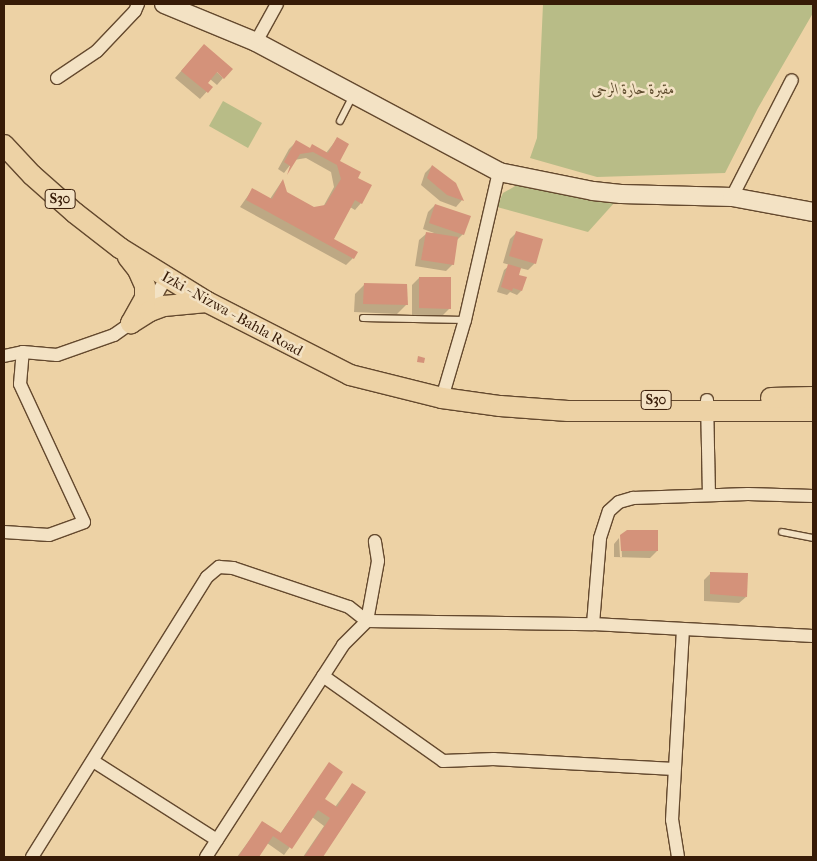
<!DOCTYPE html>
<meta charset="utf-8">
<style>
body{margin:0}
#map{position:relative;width:817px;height:861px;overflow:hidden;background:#edd2a5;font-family:"IM FELL French Canon",Amiri,serif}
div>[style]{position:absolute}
.green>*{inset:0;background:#b8bc87}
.shadow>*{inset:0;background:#0003}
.building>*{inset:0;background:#d4927a}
.roads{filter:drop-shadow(1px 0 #64492e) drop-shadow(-1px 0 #64492e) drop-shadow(0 1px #64492e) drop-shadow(0 -1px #64492e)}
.lane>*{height:6px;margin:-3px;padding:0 3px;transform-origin:3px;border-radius:3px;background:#f3e2c4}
.street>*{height:12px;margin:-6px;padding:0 6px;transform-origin:6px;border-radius:6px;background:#f3e2c4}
.secondary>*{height:18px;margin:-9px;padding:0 9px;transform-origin:9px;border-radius:9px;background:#f3e2c4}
.primary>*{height:20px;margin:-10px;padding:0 10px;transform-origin:10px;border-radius:10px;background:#edd2a5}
span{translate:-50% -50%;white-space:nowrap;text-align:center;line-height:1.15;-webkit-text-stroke:5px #f3e2c4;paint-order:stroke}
.shield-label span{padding:1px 4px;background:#f3e2c4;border:1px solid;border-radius:4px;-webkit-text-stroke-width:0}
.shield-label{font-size:14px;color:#371b07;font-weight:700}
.park-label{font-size:15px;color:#5e4b2d;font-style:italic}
.street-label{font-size:15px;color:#371b07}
.frame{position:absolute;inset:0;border:5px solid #371b07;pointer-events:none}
</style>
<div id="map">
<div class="green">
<i style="clip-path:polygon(543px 4px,813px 4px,813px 13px,758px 108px,725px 173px,597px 177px,530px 158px,537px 138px)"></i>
<i style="clip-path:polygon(223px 101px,262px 123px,248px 148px,209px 126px)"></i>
<i style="clip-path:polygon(517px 185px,615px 202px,588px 232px,497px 207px,503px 193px)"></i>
</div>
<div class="shadow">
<i style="clip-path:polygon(197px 53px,223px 78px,217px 85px,210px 79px,206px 83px,211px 87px,200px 99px,175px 78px)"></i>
<i style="clip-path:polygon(337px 139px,338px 161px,357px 178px,361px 203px,355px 210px,350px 207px,333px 240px,353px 258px,346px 265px,240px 207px,252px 190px,270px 199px,282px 181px,286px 193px,314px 208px,323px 207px,334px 187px,331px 172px,306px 158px,294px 160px,284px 173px,278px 169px,289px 149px,296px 142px,309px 149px,326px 153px)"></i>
<i style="clip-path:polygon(432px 166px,455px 184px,462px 200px,456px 207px,440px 201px,421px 185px,425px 173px)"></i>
<i style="clip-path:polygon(435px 205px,463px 234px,456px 241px,453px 264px,446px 271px,415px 266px,419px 240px,426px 234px,434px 233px,423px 229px,428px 212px)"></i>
<i style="clip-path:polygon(516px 233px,535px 263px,528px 270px,520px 268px,517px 275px,521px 291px,517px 295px,510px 292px,507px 295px,497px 292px,504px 270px,510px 265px,503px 263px,510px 239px)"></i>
<i style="clip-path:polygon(419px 278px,450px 308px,443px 315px,412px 315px,412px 285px)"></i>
<i style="clip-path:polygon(364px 285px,407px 304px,397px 314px,354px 312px,355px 294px)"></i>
<i style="clip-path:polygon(621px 536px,657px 551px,650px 558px,614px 557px,614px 544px,619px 538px,620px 557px,622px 557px)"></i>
<i style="clip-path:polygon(711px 573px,746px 597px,739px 603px,704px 601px,704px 580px)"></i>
<i style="clip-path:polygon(329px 764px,323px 799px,335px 807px,352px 784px,365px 793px,322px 857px,303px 857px,324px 826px,312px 817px,284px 855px,267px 843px,257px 857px,237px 857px,263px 822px,280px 834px)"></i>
</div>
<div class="building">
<i style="clip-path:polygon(204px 44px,233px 69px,224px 79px,217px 72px,208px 83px,213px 87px,208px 93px,181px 71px)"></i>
<i style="clip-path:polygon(337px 137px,349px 144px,340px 161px,361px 172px,358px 178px,372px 185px,362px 204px,355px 200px,334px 239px,358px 252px,354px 259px,246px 200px,252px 188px,272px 199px,283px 179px,287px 192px,314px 207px,325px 205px,341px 179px,337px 165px,313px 152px,300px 154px,287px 175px,290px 166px,284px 162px,296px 140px,310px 148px,312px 144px,328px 153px)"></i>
<i style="clip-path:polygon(432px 165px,456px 183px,464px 201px,447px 195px,427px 178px)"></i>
<i style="clip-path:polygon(435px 204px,471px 216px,464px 235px,429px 223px)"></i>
<i style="clip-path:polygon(516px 231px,543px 239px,536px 264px,509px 256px)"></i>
<i style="clip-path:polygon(426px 232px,458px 237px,454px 265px,421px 260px)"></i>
<i style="clip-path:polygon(508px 264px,521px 268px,519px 275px,527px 277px,522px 291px,513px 288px,512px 291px,501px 287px)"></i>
<i style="clip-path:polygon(419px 277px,451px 277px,451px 309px,419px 308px)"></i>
<i style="clip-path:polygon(364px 283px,407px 284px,408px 305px,363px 304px)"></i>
<i style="clip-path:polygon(418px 356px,425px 358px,424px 363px,417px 362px)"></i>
<i style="clip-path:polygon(627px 530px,658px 530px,658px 551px,621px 551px,620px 535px)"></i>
<i style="clip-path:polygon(710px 572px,748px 573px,747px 597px,710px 594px)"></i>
<i style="clip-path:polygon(329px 762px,343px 772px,325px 799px,337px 807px,352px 783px,366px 792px,323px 857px,304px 857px,330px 818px,318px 810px,292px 849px,273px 836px,259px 857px,238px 857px,262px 821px,281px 833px)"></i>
</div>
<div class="roads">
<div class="lane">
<i style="left:340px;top:121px;width:28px;rotate:-63deg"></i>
<i style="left:363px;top:318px;width:102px;rotate:1.1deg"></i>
<i style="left:782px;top:532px;width:32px;rotate:11deg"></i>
</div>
<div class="street">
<i style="left:256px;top:42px;width:43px;rotate:-61.1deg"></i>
<i style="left:57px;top:78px;width:48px;rotate:-34deg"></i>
<i style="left:97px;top:51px;width:55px;rotate:-46.5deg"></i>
<i style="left:135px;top:11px;width:8px;rotate:-67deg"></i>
<i style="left:732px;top:197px;width:131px;rotate:-62.9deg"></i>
<i style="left:4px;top:356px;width:19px;rotate:-12deg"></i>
<i style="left:23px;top:352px;width:34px;rotate:5deg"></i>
<i style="left:57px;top:355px;width:60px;rotate:-19.3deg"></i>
<i style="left:114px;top:335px;width:21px;rotate:-35deg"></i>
<i style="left:131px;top:323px;width:41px;rotate:-48.9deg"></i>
<i style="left:158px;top:292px;width:16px;rotate:-60deg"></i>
<i style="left:442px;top:398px;width:81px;rotate:-73.6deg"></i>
<i style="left:465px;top:320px;width:152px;rotate:-77.1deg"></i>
<i style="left:707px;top:400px;width:95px;rotate:88.8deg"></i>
<i style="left:4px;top:532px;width:45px;rotate:3.8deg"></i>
<i style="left:49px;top:535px;width:37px;rotate:-20deg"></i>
<i style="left:84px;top:522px;width:152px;rotate:-114.9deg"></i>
<i style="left:20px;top:384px;width:32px;rotate:-85deg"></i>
<i style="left:593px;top:624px;width:86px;rotate:-85.3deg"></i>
<i style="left:600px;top:538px;width:28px;rotate:-72deg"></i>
<i style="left:609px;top:511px;width:13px;rotate:-42deg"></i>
<i style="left:619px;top:502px;width:15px;rotate:-16deg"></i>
<i style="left:633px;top:498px;width:115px;rotate:-2deg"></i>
<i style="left:748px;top:494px;width:65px;rotate:1.8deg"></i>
<i style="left:323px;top:676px;width:147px;rotate:35.3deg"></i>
<i style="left:443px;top:761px;width:51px;rotate:-2.2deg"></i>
<i style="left:494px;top:759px;width:179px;rotate:3.2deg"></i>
<i style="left:93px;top:761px;width:147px;rotate:32.5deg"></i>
<i style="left:32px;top:857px;width:330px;rotate:-58deg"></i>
<i style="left:207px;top:577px;width:16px;rotate:-40deg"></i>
<i style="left:219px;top:567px;width:14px;rotate:4deg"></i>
<i style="left:233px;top:568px;width:122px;rotate:18.6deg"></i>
<i style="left:349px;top:607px;width:23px;rotate:38deg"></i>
<i style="left:367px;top:621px;width:226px;rotate:0.8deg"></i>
<i style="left:593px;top:624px;width:220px;rotate:3.1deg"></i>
<i style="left:206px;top:857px;width:252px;rotate:-57.1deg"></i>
<i style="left:343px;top:645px;width:34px;rotate:-45deg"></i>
<i style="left:367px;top:621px;width:61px;rotate:-79.6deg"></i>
<i style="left:378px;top:561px;width:20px;rotate:-99deg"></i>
<i style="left:678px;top:857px;width:37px;rotate:-99deg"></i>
<i style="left:672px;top:820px;width:190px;rotate:-86.7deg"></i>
</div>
<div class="secondary">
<i style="left:164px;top:4px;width:100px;rotate:22.4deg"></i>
<i style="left:256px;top:42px;width:276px;rotate:28.1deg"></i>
<i style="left:499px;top:172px;width:96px;rotate:11.4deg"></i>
<i style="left:593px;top:191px;width:28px;rotate:6deg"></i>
<i style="left:621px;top:194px;width:111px;rotate:1.5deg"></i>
<i style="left:732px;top:197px;width:82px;rotate:10.5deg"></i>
</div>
<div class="primary">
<i style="left:4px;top:145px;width:41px;rotate:47deg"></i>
<i style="left:32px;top:175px;width:57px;rotate:41.5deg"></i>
<i style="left:75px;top:213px;width:57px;rotate:37.9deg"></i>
<i style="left:120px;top:248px;width:102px;rotate:31.8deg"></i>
<i style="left:207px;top:302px;width:161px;rotate:27deg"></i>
<i style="left:350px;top:375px;width:95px;rotate:14deg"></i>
<i style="left:442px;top:398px;width:59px;rotate:7.9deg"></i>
<i style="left:500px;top:406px;width:68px;rotate:4.2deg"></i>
<i style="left:568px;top:411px;width:245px"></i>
<i style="left:128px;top:257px;width:16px;rotate:52deg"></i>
<i style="left:138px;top:270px;width:17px;rotate:66deg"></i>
<i style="left:145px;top:286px;width:12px;rotate:90deg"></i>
<i style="left:145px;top:298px;width:29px;rotate:119deg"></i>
<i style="left:131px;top:323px;width:22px;rotate:-32deg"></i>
<i style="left:150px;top:311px;width:15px;rotate:-20deg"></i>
<i style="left:164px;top:306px;width:43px;rotate:-5.3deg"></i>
<i style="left:771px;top:398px;width:42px;rotate:-1.4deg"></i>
</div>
</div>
<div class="shield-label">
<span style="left:60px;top:199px">S30</span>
<span style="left:656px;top:400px">S30</span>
</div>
<div class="park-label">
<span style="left:633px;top:90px">مقبرة حارة الرحى</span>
</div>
<div class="street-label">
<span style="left:232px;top:314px;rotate:29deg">Izki - Nizwa - Bahla Road</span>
</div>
<div class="frame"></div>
</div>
